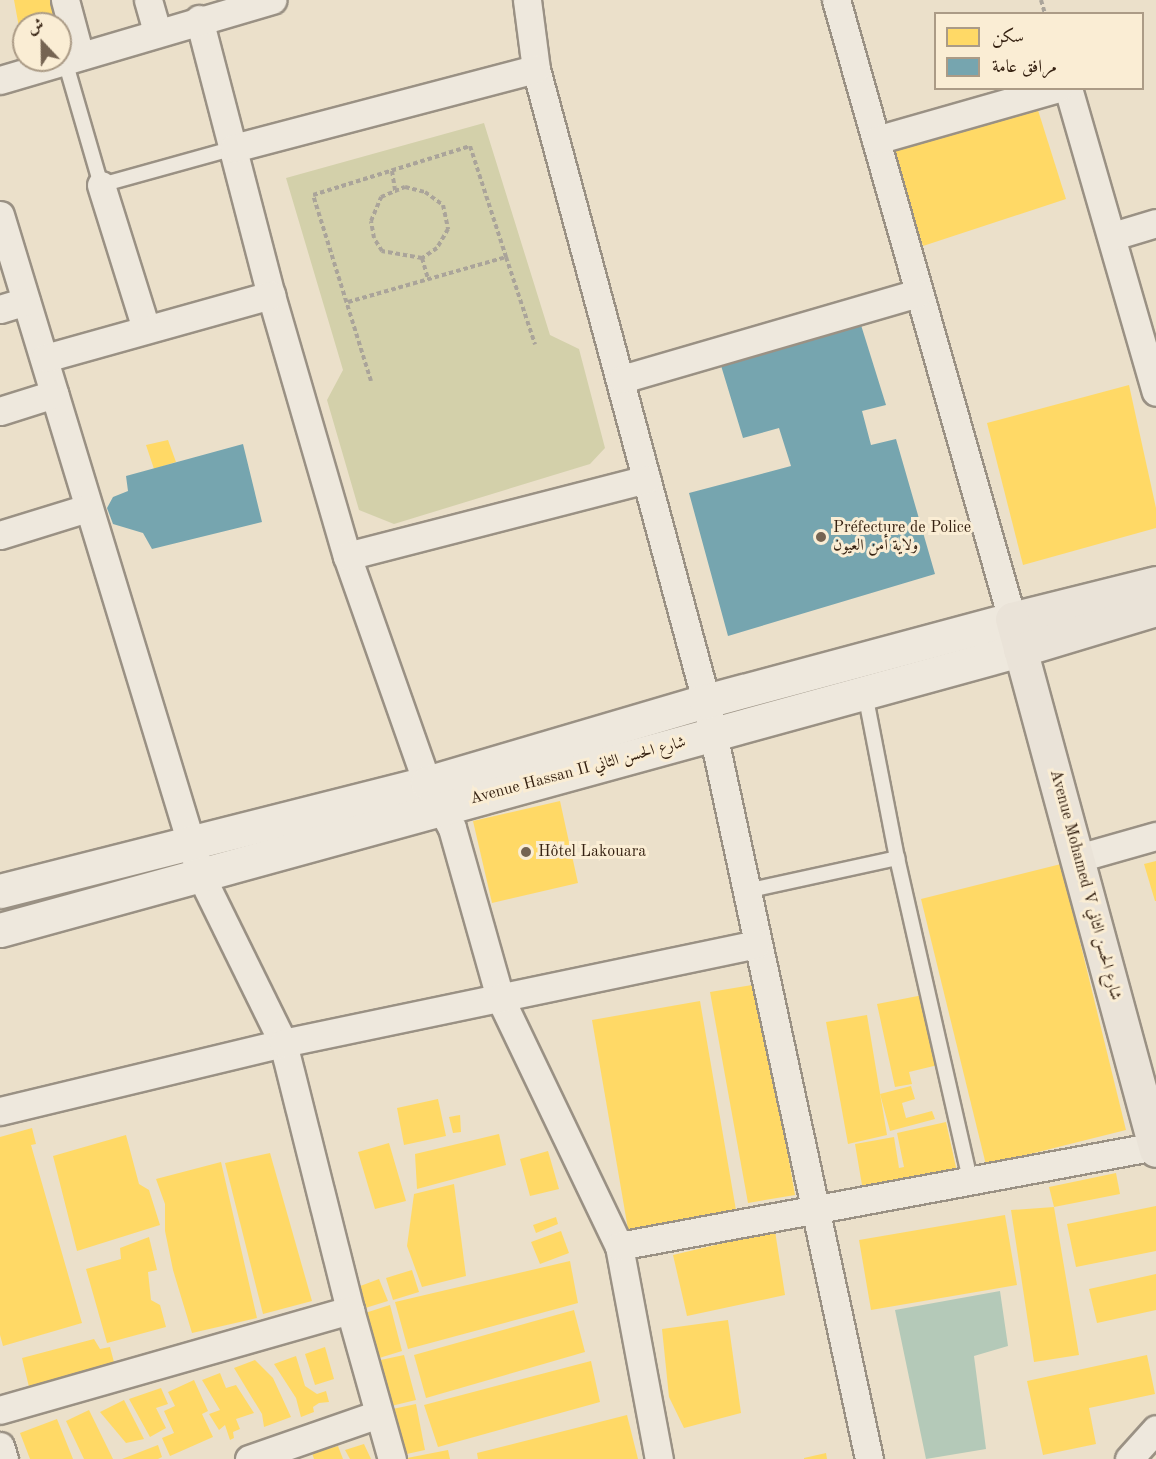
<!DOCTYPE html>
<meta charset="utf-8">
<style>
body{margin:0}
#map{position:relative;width:1156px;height:1459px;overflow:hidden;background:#ebe0ca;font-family:"Old Standard TT",Amiri,serif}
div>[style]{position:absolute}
.green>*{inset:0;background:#d3d0aa}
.water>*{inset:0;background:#b4c9b8}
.homes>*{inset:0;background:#ffd966}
.public>*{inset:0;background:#76a5af}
.path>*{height:4px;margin-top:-2px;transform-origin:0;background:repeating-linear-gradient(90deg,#aaa49a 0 4.5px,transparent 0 7.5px)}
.roads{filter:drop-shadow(2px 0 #9a9184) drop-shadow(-2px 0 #9a9184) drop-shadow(0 2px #9a9184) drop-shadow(0 -2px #9a9184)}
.service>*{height:14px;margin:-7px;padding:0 7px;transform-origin:7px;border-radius:7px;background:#eee8dd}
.minor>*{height:27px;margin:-13.5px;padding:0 13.5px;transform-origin:13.5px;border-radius:13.5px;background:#eee8dd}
.tertiary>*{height:33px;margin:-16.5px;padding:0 16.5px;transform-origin:16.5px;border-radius:16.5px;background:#eee8dd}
.primary>*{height:33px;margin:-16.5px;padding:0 16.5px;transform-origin:16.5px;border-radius:16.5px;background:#eae3d8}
.dots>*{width:16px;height:16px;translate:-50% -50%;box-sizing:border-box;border:3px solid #faedd4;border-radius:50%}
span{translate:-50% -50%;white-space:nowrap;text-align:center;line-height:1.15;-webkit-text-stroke:6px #faedd4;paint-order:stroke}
.poi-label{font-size:16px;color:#352111}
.left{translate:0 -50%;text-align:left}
.street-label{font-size:16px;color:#352111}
.legend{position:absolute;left:934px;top:12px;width:210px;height:78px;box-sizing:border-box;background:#faedd4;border:2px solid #ab9b86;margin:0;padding:8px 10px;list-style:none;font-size:18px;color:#352111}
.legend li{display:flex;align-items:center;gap:12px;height:30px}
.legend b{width:30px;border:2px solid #ab9b86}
.north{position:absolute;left:12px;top:12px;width:60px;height:60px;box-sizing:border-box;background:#faedd4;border:2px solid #ab9b86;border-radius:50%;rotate:338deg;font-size:16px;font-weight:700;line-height:24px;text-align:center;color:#352111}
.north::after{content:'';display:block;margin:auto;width:21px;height:27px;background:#756452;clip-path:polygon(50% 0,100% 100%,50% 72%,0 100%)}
</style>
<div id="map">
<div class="green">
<i style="clip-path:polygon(484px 123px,550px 335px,579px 349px,605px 448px,590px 464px,394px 524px,359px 510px,327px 400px,343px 370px,286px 178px)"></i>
</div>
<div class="water">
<i style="clip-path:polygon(1000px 1291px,1008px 1346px,974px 1356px,986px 1449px,926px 1459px,895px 1310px)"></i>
</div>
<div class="homes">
<i style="clip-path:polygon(14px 0,68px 0,54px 12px,50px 24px,24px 24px,23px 49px)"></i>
<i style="clip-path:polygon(1037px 107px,1066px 199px,923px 246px,891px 151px)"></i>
<i style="clip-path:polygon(1129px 385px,1156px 508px,1156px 528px,1023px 565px,987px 423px)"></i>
<i style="clip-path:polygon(168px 440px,176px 462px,154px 469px,146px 445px)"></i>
<i style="clip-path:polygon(560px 801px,578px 883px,492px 903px,473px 821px)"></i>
<i style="clip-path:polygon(1156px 861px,1156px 901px,1155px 901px,1144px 864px)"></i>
<i style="clip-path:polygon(1061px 864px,1126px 1130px,986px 1165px,921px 899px)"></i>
<i style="clip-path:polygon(758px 984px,795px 1195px,748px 1203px,710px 992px)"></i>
<i style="clip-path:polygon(923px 995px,938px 1065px,909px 1072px,912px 1084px,895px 1087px,877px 1004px)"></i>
<i style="clip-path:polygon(700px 1001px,737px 1216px,629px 1235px,592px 1020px)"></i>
<i style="clip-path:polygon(867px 1015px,887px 1135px,848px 1144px,826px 1022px)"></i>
<i style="clip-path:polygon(911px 1086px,915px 1099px,902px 1103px,906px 1118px,932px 1111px,935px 1119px,890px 1131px,880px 1094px)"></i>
<i style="clip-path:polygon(438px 1099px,446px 1136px,404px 1145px,397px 1108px)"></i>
<i style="clip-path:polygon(460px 1115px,461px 1132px,453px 1133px,449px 1117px)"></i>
<i style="clip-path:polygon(946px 1122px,957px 1172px,863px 1191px,855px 1144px,894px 1137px,899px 1168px,904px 1167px,897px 1133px)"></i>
<i style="clip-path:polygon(32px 1128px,36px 1144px,31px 1145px,82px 1323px,3px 1346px,0 1335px,0 1137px)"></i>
<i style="clip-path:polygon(499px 1134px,506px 1165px,417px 1189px,415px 1154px)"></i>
<i style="clip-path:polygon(126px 1135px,139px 1184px,149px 1190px,160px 1225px,77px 1251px,53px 1156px)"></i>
<i style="clip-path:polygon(389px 1143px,406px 1201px,375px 1209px,358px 1152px)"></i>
<i style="clip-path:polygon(548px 1151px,559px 1189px,530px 1196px,520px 1159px)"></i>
<i style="clip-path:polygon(270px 1153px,312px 1301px,263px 1314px,225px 1163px)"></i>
<i style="clip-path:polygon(221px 1162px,257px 1318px,192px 1333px,173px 1270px,165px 1231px,165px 1204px,156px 1179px)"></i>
<i style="clip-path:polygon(1116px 1173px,1120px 1194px,1054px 1207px,1049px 1187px)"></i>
<i style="clip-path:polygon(454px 1184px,466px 1276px,422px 1287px,407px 1246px,414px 1194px)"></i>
<i style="clip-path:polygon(1156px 1206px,1156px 1251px,1076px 1267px,1067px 1224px)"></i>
<i style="clip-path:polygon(1054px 1207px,1079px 1355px,1034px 1362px,1011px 1210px)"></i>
<i style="clip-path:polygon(1005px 1215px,1017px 1285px,871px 1310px,859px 1240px)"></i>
<i style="clip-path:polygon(556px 1217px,558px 1224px,536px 1233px,533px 1225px)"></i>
<i style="clip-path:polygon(561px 1231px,569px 1253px,540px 1264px,531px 1242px)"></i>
<i style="clip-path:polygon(775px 1231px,785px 1295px,687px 1316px,673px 1255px)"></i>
<i style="clip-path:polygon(149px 1237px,157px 1270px,148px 1272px,151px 1300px,160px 1305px,166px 1327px,107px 1343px,86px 1269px,121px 1259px,120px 1248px)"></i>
<i style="clip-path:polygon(570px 1261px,578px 1303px,408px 1349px,395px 1302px)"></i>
<i style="clip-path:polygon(412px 1270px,419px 1292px,393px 1300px,386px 1278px)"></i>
<i style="clip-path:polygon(1156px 1274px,1156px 1310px,1097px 1323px,1089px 1289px)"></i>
<i style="clip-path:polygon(379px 1279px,388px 1301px,362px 1309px,355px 1288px)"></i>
<i style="clip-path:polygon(390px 1305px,402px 1351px,376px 1359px,362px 1314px)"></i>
<i style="clip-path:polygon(574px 1310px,585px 1352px,426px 1398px,414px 1355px)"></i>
<i style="clip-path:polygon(728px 1320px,741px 1413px,684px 1428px,669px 1397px,662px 1329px)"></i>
<i style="clip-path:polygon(94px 1339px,100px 1349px,110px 1347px,115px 1366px,29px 1387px,22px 1358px)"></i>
<i style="clip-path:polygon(325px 1347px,334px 1379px,315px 1385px,305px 1354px)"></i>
<i style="clip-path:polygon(404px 1355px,416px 1400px,387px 1407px,376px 1361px)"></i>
<i style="clip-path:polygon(1147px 1355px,1155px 1394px,1089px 1408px,1096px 1444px,1043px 1455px,1027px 1381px)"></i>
<i style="clip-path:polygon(296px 1356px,305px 1386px,317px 1394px,326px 1391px,329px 1402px,319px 1403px,313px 1407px,314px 1412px,301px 1417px,296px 1398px,274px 1364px)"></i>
<i style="clip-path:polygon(255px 1360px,273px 1378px,291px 1417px,264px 1427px,262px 1414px,234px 1368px)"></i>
<i style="clip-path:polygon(591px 1361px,600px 1402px,438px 1447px,424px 1405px)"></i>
<i style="clip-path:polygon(220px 1373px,226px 1388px,236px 1385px,254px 1413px,236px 1419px,240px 1429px,233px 1432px,234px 1438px,230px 1440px,225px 1425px,219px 1430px,209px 1414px,220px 1410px,202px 1380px)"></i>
<i style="clip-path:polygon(194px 1380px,208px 1411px,202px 1414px,213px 1437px,170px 1456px,162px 1438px,174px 1433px,164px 1411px,175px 1406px,168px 1392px)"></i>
<i style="clip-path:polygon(161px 1388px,168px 1404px,156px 1408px,166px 1428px,150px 1437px,129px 1399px)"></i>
<i style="clip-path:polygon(124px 1400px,144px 1439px,126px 1443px,100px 1412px)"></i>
<i style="clip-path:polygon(416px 1404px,425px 1450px,402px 1455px,388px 1410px)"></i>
<i style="clip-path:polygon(89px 1410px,113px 1459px,84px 1459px,66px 1421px)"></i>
<i style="clip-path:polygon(627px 1415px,638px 1459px,478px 1459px,477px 1453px)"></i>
<i style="clip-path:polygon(57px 1419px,73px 1459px,30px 1459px,20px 1433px)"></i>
<i style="clip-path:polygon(364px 1444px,371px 1459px,350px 1459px,345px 1450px)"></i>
<i style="clip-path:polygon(158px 1445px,162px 1457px,158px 1459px,122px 1459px)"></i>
<i style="clip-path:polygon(338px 1446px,343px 1459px,314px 1459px,312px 1453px)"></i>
<i style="clip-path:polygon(448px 1450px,450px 1459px,407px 1459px,407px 1458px)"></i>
<i style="clip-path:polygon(826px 1453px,827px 1459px,804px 1459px,804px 1458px)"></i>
</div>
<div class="public">
<i style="clip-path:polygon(861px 325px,886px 405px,862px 411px,871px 445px,896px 439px,935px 574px,728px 636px,689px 493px,791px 466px,779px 428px,743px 438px,719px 359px)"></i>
<i style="clip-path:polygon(243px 444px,262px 522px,152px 549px,143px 533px,113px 524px,107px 508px,113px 497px,128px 491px,126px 476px)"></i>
</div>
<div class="path">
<i style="left:1041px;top:0;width:15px;rotate:74deg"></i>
<i style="left:392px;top:171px;width:20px;rotate:81deg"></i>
<i style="left:422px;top:258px;width:41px;rotate:-170.1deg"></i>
<i style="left:382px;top:251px;width:15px;rotate:-122deg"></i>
<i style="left:374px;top:238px;width:17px;rotate:-100deg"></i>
<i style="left:371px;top:221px;width:26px;rotate:-67deg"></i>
<i style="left:381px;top:197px;width:26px;rotate:-23deg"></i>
<i style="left:405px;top:187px;width:21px;rotate:14deg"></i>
<i style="left:425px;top:192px;width:22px;rotate:36deg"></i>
<i style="left:443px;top:205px;width:25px;rotate:78deg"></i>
<i style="left:448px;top:229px;width:22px;rotate:120deg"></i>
<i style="left:437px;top:248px;width:18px;rotate:146deg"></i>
<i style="left:422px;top:258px;width:22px;rotate:74deg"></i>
<i style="left:348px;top:302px;width:164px;rotate:-15.9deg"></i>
<i style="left:506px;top:257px;width:92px;rotate:71.6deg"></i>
<i style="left:371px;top:381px;width:195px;rotate:-107.3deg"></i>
<i style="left:313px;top:195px;width:164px;rotate:-17.3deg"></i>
<i style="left:470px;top:146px;width:117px;rotate:72deg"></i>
</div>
<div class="roads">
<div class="service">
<i style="left:65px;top:61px;width:129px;rotate:73.8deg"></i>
<i style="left:101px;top:185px;width:138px;rotate:-15.5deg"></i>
<i style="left:897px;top:858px;width:330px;rotate:77.2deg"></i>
<i style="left:746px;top:891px;width:155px;rotate:-12.3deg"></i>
<i style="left:897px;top:858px;width:168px;rotate:-101deg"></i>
</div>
<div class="minor">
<i style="left:65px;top:0;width:58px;rotate:75deg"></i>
<i style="left:148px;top:0;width:33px;rotate:74deg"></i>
<i style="left:527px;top:0;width:70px;rotate:82.6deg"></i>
<i style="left:536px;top:69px;width:654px;rotate:74.94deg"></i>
<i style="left:706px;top:701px;width:775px;rotate:77.86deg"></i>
<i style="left:836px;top:0;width:644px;rotate:74.13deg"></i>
<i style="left:199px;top:19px;width:285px;rotate:75.4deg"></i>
<i style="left:271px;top:295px;width:272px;rotate:73.8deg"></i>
<i style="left:347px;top:556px;width:241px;rotate:70.6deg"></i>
<i style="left:427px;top:783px;width:51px;rotate:60.9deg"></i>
<i style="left:452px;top:828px;width:177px;rotate:74.2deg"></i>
<i style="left:500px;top:998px;width:275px;rotate:64.4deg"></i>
<i style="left:619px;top:1246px;width:217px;rotate:79.4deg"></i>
<i style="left:0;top:80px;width:284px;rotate:-16.4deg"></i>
<i style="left:1068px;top:88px;width:316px;rotate:73.9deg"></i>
<i style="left:876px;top:140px;width:189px;rotate:-15.9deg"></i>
<i style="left:234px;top:148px;width:312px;rotate:-14.7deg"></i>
<i style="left:101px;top:185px;width:151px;rotate:72.6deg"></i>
<i style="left:0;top:215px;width:691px;rotate:73.09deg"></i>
<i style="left:201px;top:876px;width:186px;rotate:63.8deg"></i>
<i style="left:283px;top:1043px;width:275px;rotate:75.9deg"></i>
<i style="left:350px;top:1310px;width:364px;rotate:164.1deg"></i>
<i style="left:1113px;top:236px;width:45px;rotate:-16.8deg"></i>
<i style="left:0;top:309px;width:27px;rotate:-17deg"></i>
<i style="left:45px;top:358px;width:235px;rotate:-15.6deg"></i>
<i style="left:622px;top:379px;width:308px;rotate:-16.2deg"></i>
<i style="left:0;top:411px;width:57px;rotate:-17.5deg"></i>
<i style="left:0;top:535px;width:91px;rotate:-17.2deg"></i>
<i style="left:347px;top:556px;width:309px;rotate:-14.4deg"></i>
<i style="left:1078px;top:858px;width:81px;rotate:-15.8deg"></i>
<i style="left:0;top:1111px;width:291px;rotate:-13.5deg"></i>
<i style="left:283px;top:1043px;width:483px;rotate:-11.8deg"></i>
<i style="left:619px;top:1246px;width:546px;rotate:-10.55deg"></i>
<i style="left:350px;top:1310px;width:155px;rotate:74.3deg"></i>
<i style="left:0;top:1446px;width:14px;rotate:73deg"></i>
<i style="left:249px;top:1459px;width:137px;rotate:-19.2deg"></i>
<i style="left:1129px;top:1459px;width:40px;rotate:-48deg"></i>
</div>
<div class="tertiary">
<i style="left:0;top:891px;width:440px;rotate:-14.2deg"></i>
<i style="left:427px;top:783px;width:291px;rotate:-16.4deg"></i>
<i style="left:706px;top:701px;width:317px;rotate:-15deg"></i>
<i style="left:0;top:930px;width:1058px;rotate:-15.35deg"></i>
</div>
<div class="primary">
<i style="left:1156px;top:583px;width:148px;rotate:166deg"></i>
<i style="left:1012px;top:619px;width:550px;rotate:74.83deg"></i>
<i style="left:1020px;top:650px;width:142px;rotate:-16.8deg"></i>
</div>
</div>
<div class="dots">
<i style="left:821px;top:537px;background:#756452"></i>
<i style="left:526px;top:852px;background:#756452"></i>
</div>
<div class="poi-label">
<span class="left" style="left:833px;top:537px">Préfecture de Police<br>ولاية أمن العيون</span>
<span class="left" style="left:538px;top:852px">Hôtel Lakouara</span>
</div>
<div class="street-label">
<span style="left:578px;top:771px;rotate:-15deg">Avenue Hassan II شارع الحسن الثاني</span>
<span style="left:1085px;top:885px;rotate:75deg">Avenue Mohamed V شارع الحسن الثاني</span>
</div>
<ul class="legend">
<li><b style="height:16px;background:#ffd966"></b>سكن</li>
<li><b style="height:16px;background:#76a5af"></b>مرافق عامة</li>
</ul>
<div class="north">ش</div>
</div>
